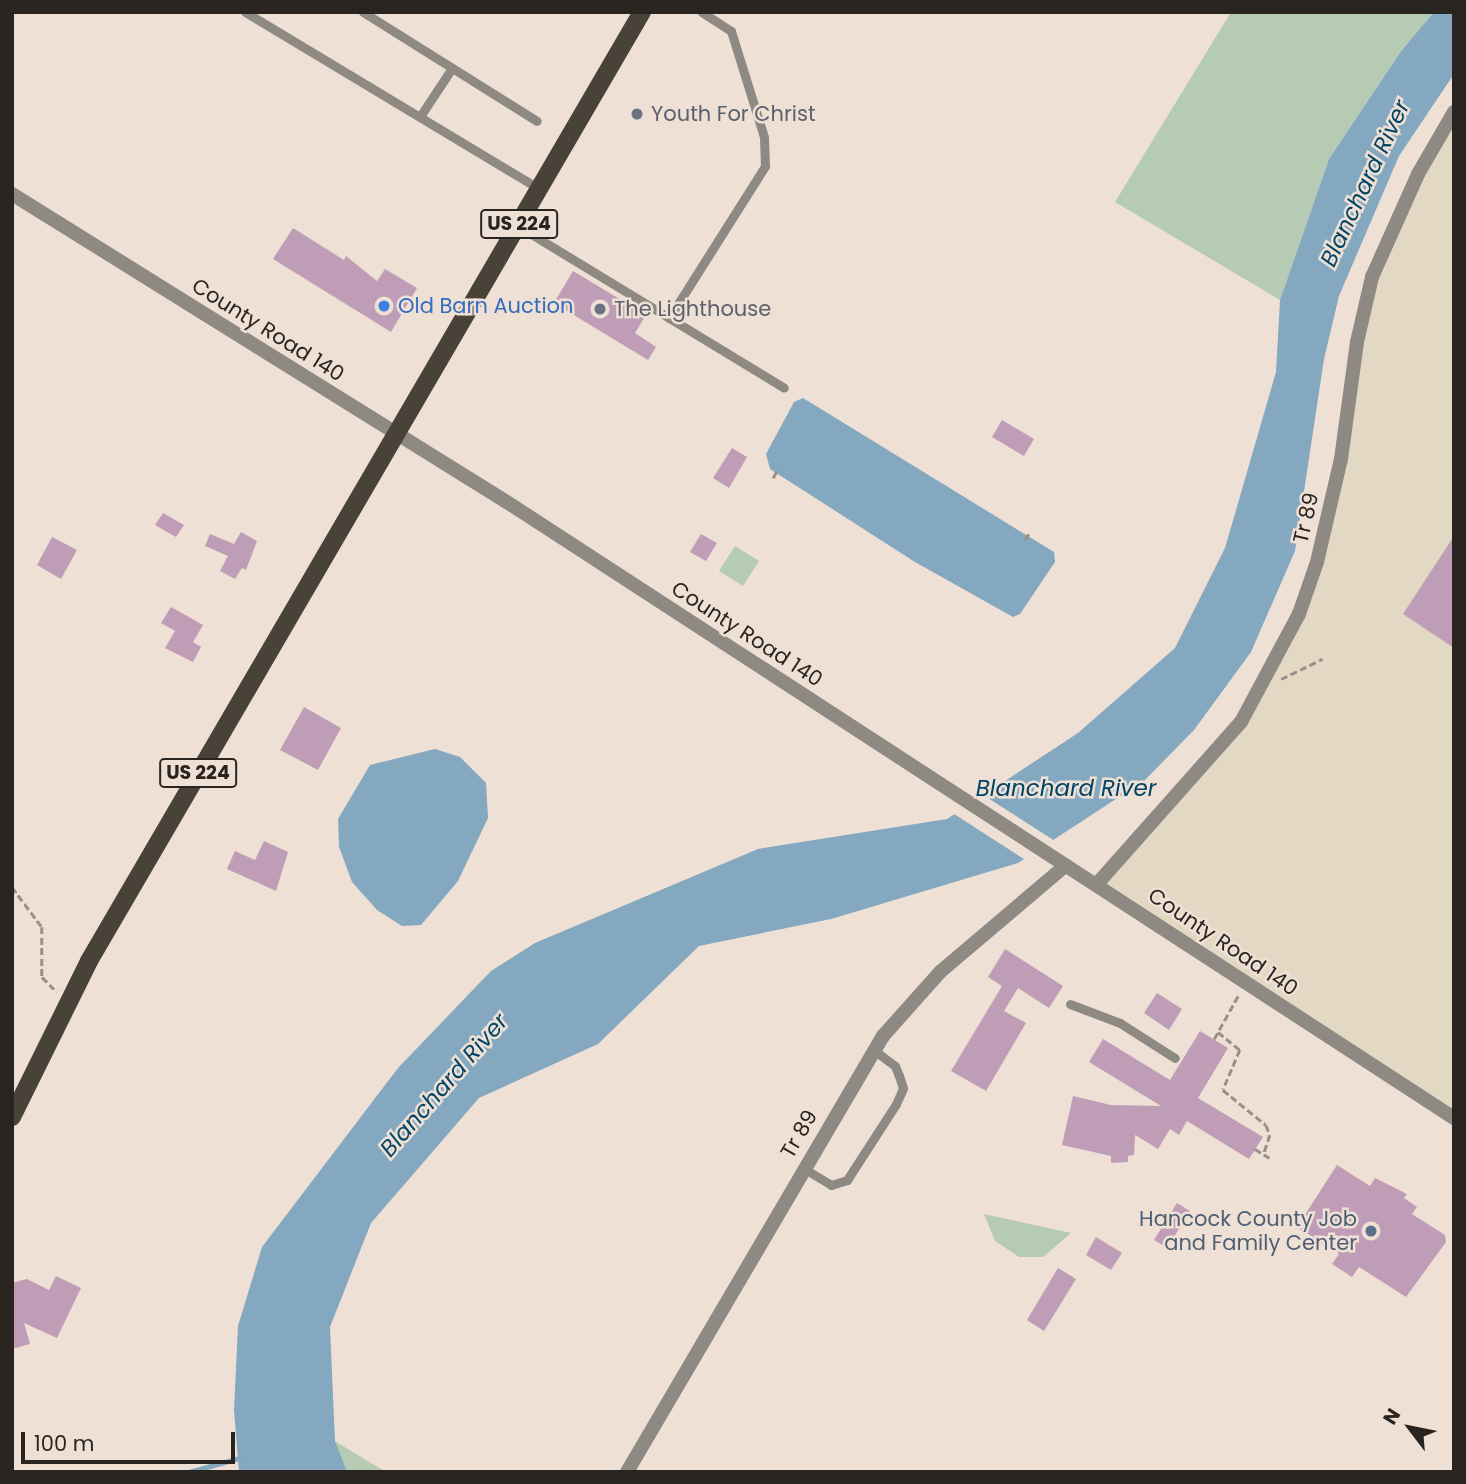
<!DOCTYPE html>
<style>
body{margin:0}
#map{position:relative;width:1466px;height:1484px;overflow:hidden;background:#efe0d5;font-family:Poppins,sans-serif}
div>[style]{position:absolute}
.industrial>*{inset:0;background:#e2d8c3}
.green>*{inset:0;background:#b6cbb3}
.water>*{inset:0;background:#83a8c0}
.pier>*{inset:0;background:#efe0d5}
.stream>*{height:4.5px;margin:-2.25px;padding:0 2.25px;transform-origin:2.25px;border-radius:2.25px;background:#83a8c0}
.building>*{inset:0;background:#bf9db7}
.path>*{height:2.5px;margin-top:-1.25px;transform-origin:0;background:repeating-linear-gradient(90deg,#9a8f87 0 7px,transparent 0 10.5px)}
.service>*{height:9px;margin:-4.5px;padding:0 4.5px;transform-origin:4.5px;border-radius:4.5px;background:#8e8983}
.minor>*{height:14px;margin:-7px;padding:0 7px;transform-origin:7px;border-radius:7px;background:#8e8983}
.tertiary>*{height:14px;margin:-7px;padding:0 7px;transform-origin:7px;border-radius:7px;background:#8e8983}
.primary>*{height:18px;margin:-9px;padding:0 9px;transform-origin:9px;border-radius:9px;background:#494238}
.dots>*{width:19px;height:19px;translate:-50% -50%;box-sizing:border-box;border:4px solid #efe0d5;border-radius:50%}
span{translate:-50% -50%;white-space:nowrap;text-align:center;line-height:1.15;-webkit-text-stroke:5px #efe0d5;paint-order:stroke}
.shield-label span{padding:2px 5px;background:#efe0d5;border:2px solid;border-radius:5px;-webkit-text-stroke-width:0}
.shield-label{font-size:19px;color:#2a2420;font-weight:700}
.worship-label{font-size:21px;color:#5b616d}
.left{translate:0 -50%;text-align:left}
.shop-label{font-size:21px;color:#366cbe}
.street-label{font-size:21px;color:#2a2420}
.service-label{font-size:21px;color:#4e5e75}
.right{translate:-100% -50%;text-align:right}
.water-label{font-size:23px;color:#004566;font-style:italic}
.frame{position:absolute;inset:0;border:14px solid #2a2420;pointer-events:none}
.north{position:absolute;left:1375px;top:1393px;width:70px;height:70px;-webkit-text-stroke:5px #efe0d5;paint-order:stroke;rotate:302deg;font-size:19px;font-weight:700;line-height:28px;text-align:center;color:#2a2420}
.north::after{content:'';display:block;margin:auto;width:24px;height:32px;background:#2a2420;clip-path:polygon(50% 0,100% 100%,50% 72%,0 100%)}
.scale{position:absolute;left:21px;top:1432px;width:214px;height:32px;box-sizing:border-box;border:4px solid #2a2420;border-top:0;padding-left:9px;font-size:21px;line-height:24px;white-space:nowrap;color:#2a2420;-webkit-text-stroke:5px #efe0d5;paint-order:stroke}
</style>
<div id="map">
<div class="industrial">
<i style="clip-path:polygon(1454px 113px,1454px 1114px,1097px 884px,1241px 722px,1317px 562px,1372px 277px)"></i>
</div>
<div class="green">
<i style="clip-path:polygon(1231px 12px,1434px 12px,1402px 50px,1329px 159px,1280px 300px,1115px 202px)"></i>
<i style="clip-path:polygon(735px 546px,759px 561px,743px 586px,719px 571px)"></i>
<i style="clip-path:polygon(984px 1214px,1071px 1233px,1043px 1257px,1019px 1257px,995px 1241px)"></i>
<i style="clip-path:polygon(285px 1411px,386px 1472px,298px 1472px)"></i>
</div>
<div class="water">
<i style="clip-path:polygon(1434px 12px,1454px 12px,1454px 74px,1399px 156px,1339px 296px,1324px 359px,1295px 551px,1251px 652px,1194px 730px,1145px 780px,1018px 863px,831px 919px,699px 946px,598px 1044px,479px 1098px,371px 1223px,330px 1327px,335px 1441px,347px 1472px,239px 1472px,234px 1410px,238px 1326px,262px 1247px,398px 1068px,491px 971px,535px 943px,758px 849px,947px 819px,1078px 733px,1175px 648px,1225px 548px,1276px 372px,1280px 300px,1329px 159px,1402px 50px)"></i>
<i style="clip-path:polygon(803px 398px,1054px 552px,1055px 562px,1020px 614px,1013px 617px,915px 562px,770px 469px,766px 454px,794px 402px)"></i>
<i style="clip-path:polygon(435px 749px,460px 757px,486px 783px,488px 818px,458px 881px,421px 925px,402px 926px,377px 910px,352px 882px,339px 847px,338px 819px,370px 765px)"></i>
</div>
<div class="pier">
<i style="clip-path:polygon(980px 793px,1058px 843px,1027px 861px,951px 812px)"></i>
</div>
<div class="stream">
<i style="left:189px;top:1472px;width:52px;rotate:-15.6deg"></i>
</div>
<div class="building">
<i style="clip-path:polygon(293px 228px,344px 260px,346px 256px,377px 281px,385px 269px,417px 288px,391px 332px,273px 259px)"></i>
<i style="clip-path:polygon(573px 271px,646px 315px,635px 333px,656px 347px,648px 360px,554px 303px)"></i>
<i style="clip-path:polygon(1002px 420px,1034px 439px,1024px 456px,992px 437px)"></i>
<i style="clip-path:polygon(732px 448px,747px 457px,729px 488px,713px 478px)"></i>
<i style="clip-path:polygon(163px 513px,184px 525px,176px 537px,155px 525px)"></i>
<i style="clip-path:polygon(241px 532px,257px 541px,246px 570px,242px 568px,235px 579px,220px 571px,228px 556px,205px 546px,210px 534px,234px 544px)"></i>
<i style="clip-path:polygon(701px 534px,717px 543px,706px 561px,690px 552px)"></i>
<i style="clip-path:polygon(1454px 536px,1454px 648px,1403px 614px)"></i>
<i style="clip-path:polygon(52px 537px,77px 550px,61px 579px,37px 565px)"></i>
<i style="clip-path:polygon(171px 607px,203px 625px,193px 642px,201px 647px,193px 662px,165px 648px,175px 631px,161px 623px)"></i>
<i style="clip-path:polygon(304px 707px,341px 728px,318px 770px,280px 750px)"></i>
<i style="clip-path:polygon(264px 841px,288px 852px,276px 891px,227px 869px,235px 851px,255px 860px)"></i>
<i style="clip-path:polygon(1005px 949px,1063px 986px,1049px 1008px,1018px 988px,1004px 1011px,1026px 1023px,986px 1091px,951px 1071px,1002px 986px,988px 977px)"></i>
<i style="clip-path:polygon(1157px 993px,1182px 1009px,1169px 1030px,1144px 1013px)"></i>
<i style="clip-path:polygon(1200px 1031px,1228px 1048px,1198px 1098px,1263px 1137px,1249px 1159px,1187px 1121px,1179px 1135px,1170px 1129px,1158px 1149px,1135px 1135px,1134px 1155px,1128px 1156px,1128px 1162px,1111px 1163px,1111px 1156px,1062px 1145px,1073px 1096px,1111px 1105px,1161px 1106px,1089px 1062px,1103px 1039px,1170px 1080px)"></i>
<i style="clip-path:polygon(1337px 1165px,1370px 1186px,1375px 1178px,1407px 1194px,1404px 1198px,1417px 1207px,1412px 1214px,1445px 1235px,1446px 1242px,1406px 1297px,1359px 1267px,1352px 1277px,1332px 1264px,1339px 1254px,1297px 1227px)"></i>
<i style="clip-path:polygon(1177px 1203px,1190px 1211px,1167px 1248px,1154px 1240px)"></i>
<i style="clip-path:polygon(1096px 1237px,1122px 1253px,1111px 1270px,1086px 1255px)"></i>
<i style="clip-path:polygon(1058px 1268px,1076px 1279px,1044px 1331px,1027px 1320px)"></i>
<i style="clip-path:polygon(56px 1276px,81px 1288px,57px 1338px,24px 1323px,30px 1344px,12px 1349px,12px 1283px,27px 1279px,49px 1290px)"></i>
</div>
<div class="path">
<i style="left:773px;top:478px;width:11px;rotate:-63deg"></i>
<i style="left:1025px;top:540px;width:10px;rotate:-61deg"></i>
<i style="left:1281px;top:679px;width:46px;rotate:-26deg"></i>
<i style="left:12px;top:887px;width:50px;rotate:53.1deg"></i>
<i style="left:42px;top:927px;width:50px;rotate:90deg"></i>
<i style="left:42px;top:977px;width:21px;rotate:45deg"></i>
<i style="left:1218px;top:1032px;width:28px;rotate:39deg"></i>
<i style="left:1240px;top:1050px;width:43px;rotate:113deg"></i>
<i style="left:1223px;top:1090px;width:55px;rotate:39.1deg"></i>
<i style="left:1266px;top:1125px;width:11px;rotate:68deg"></i>
<i style="left:1270px;top:1135px;width:20px;rotate:108deg"></i>
<i style="left:1214px;top:1039px;width:51px;rotate:-60.9deg"></i>
<i style="left:1255px;top:1149px;width:17px;rotate:31deg"></i>
</div>
<div class="service">
<i style="left:245px;top:12px;width:343px;rotate:31deg"></i>
<i style="left:363px;top:12px;width:205px;rotate:32.1deg"></i>
<i style="left:421px;top:115px;width:56px;rotate:-56.6deg"></i>
<i style="left:518px;top:226px;width:311px;rotate:31.3deg"></i>
<i style="left:669px;top:318px;width:180px;rotate:-57.7deg"></i>
<i style="left:765px;top:166px;width:29px;rotate:-92deg"></i>
<i style="left:764px;top:137px;width:111px;rotate:-107.3deg"></i>
<i style="left:731px;top:31px;width:35px;rotate:-147deg"></i>
<i style="left:1070px;top:1004px;width:53px;rotate:20.8deg"></i>
<i style="left:1120px;top:1023px;width:65px;rotate:32.5deg"></i>
<i style="left:803px;top:1168px;width:33px;rotate:31deg"></i>
<i style="left:831px;top:1185px;width:17px;rotate:-17deg"></i>
<i style="left:847px;top:1180px;width:90px;rotate:-57.2deg"></i>
<i style="left:896px;top:1104px;width:17px;rotate:-66deg"></i>
<i style="left:903px;top:1088px;width:13px;rotate:-108deg"></i>
<i style="left:899px;top:1076px;width:11px;rotate:-112deg"></i>
<i style="left:895px;top:1066px;width:26px;rotate:-143deg"></i>
</div>
<div class="minor">
<i style="left:627px;top:1472px;width:506px;rotate:-59.58deg"></i>
<i style="left:883px;top:1036px;width:86px;rotate:-48.3deg"></i>
<i style="left:940px;top:972px;width:165px;rotate:-40.3deg"></i>
</div>
<div class="tertiary">
<i style="left:12px;top:194px;width:590px;rotate:31.91deg"></i>
<i style="left:513px;top:506px;width:1123px;rotate:33.04deg"></i>
<i style="left:1097px;top:884px;width:217px;rotate:-48.4deg"></i>
<i style="left:1241px;top:722px;width:123px;rotate:-61.8deg"></i>
<i style="left:1299px;top:614px;width:55px;rotate:-70.9deg"></i>
<i style="left:1317px;top:562px;width:106px;rotate:-76.9deg"></i>
<i style="left:1341px;top:459px;width:118px;rotate:-82.2deg"></i>
<i style="left:1357px;top:342px;width:67px;rotate:-77deg"></i>
<i style="left:1372px;top:277px;width:113px;rotate:-65.9deg"></i>
<i style="left:1418px;top:174px;width:72px;rotate:-59.9deg"></i>
</div>
<div class="primary">
<i style="left:12px;top:1117px;width:174px;rotate:-63.7deg"></i>
<i style="left:89px;top:961px;width:1098px;rotate:-59.77deg"></i>
</div>
<div class="dots">
<i style="left:637px;top:114px;background:#6b7280"></i>
<i style="left:384px;top:306px;background:#3f7fe0"></i>
<i style="left:600px;top:309px;background:#6b7280"></i>
<i style="left:1371px;top:1231px;background:#5c6f8a"></i>
</div>
<div class="shield-label">
<span style="left:519px;top:224px">US 224</span>
<span style="left:198px;top:773px">US 224</span>
</div>
<div class="worship-label">
<span class="left" style="left:651px;top:114px">Youth For Christ</span>
<span class="left" style="left:614px;top:309px">The Lighthouse</span>
</div>
<div class="shop-label">
<span class="left" style="left:398px;top:306px">Old Barn Auction</span>
</div>
<div class="street-label">
<span style="left:268px;top:330px;rotate:32deg">County Road 140</span>
<span style="left:1306px;top:518px;rotate:-77deg">Tr 89</span>
<span style="left:747px;top:634px;rotate:33deg">County Road 140</span>
<span style="left:1223px;top:942px;rotate:34deg">County Road 140</span>
<span style="left:799px;top:1134px;rotate:-60deg">Tr 89</span>
</div>
<div class="service-label">
<span class="right" style="left:1357px;top:1231px">Hancock County Job<br>and Family Center</span>
</div>
<div class="water-label">
<span style="left:1365px;top:183px;rotate:-65deg">Blanchard River</span>
<span style="left:1066px;top:788px">Blanchard River</span>
<span style="left:444px;top:1085px;rotate:-49deg">Blanchard River</span>
</div>
<div class="frame"></div>
<div class="north">N</div>
<div class="scale">100 m</div>
</div>
